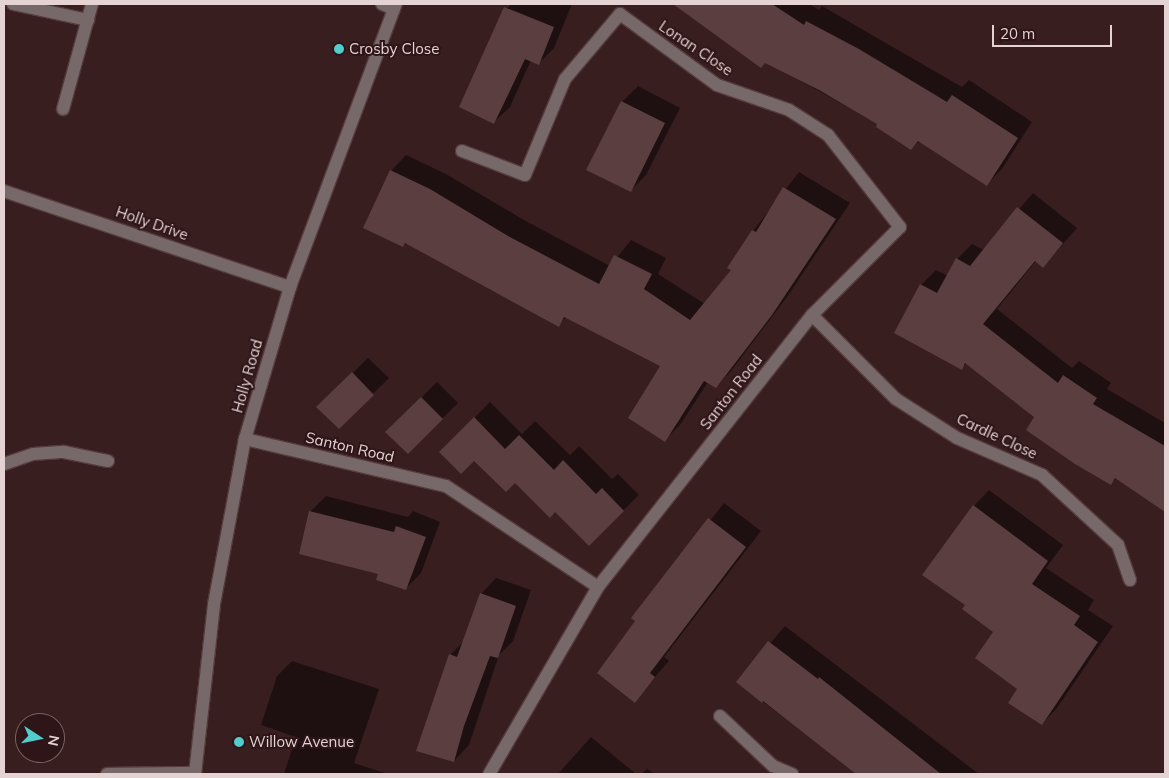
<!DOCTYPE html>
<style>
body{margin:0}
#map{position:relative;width:1169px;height:778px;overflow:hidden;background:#391e20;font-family:Mulish,sans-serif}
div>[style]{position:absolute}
.shadow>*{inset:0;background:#0007}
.building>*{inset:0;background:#5b3e40}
.roads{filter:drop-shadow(1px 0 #553b3d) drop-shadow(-1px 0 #553b3d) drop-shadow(0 1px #553b3d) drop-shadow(0 -1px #553b3d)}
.minor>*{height:12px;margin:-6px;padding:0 6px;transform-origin:6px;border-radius:6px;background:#776969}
.dots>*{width:14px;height:14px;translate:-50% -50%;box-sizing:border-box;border:2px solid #2e1517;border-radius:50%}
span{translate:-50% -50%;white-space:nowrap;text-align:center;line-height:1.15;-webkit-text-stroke:4px #2e1517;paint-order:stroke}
.street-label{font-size:15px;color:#e5d2d3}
.poi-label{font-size:15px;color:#e5d2d3}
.left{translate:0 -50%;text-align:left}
.frame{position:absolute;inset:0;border:5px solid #e5d2d3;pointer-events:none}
.north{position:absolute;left:15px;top:713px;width:50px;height:50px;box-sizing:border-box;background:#2e1517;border:1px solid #776162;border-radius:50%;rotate:101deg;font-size:14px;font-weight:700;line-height:20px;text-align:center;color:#e5d2d3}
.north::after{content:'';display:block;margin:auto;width:18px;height:22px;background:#52cdcd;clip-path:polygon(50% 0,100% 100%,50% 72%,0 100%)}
.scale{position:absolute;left:992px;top:25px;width:120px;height:22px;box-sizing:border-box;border:2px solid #e5d2d3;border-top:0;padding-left:6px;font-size:15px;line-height:18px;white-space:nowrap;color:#e5d2d3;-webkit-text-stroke:4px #2e1517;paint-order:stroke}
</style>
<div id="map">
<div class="shadow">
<i style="clip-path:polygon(511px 4px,572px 4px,554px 48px,539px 63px,531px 60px,510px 107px,494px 122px,502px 15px)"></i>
<i style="clip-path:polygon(687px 4px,810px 4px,819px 10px,822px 6px,962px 87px,969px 80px,1032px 122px,1002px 169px,987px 184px,919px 141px,911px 149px,879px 124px,766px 62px,682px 10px)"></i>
<i style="clip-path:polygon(638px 86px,680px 108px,646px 175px,630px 191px,622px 102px)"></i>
<i style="clip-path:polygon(406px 155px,446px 174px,524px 220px,610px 266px,631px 240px,666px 258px,658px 274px,705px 304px,733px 270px,753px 231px,799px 172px,850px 203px,787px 297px,731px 371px,716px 387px,708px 382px,680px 425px,665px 440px,662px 366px,566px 317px,559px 325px,407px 242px,403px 246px,391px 171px)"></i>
<i style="clip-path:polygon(1033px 193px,1077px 228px,1043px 266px,1036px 261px,997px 309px,1072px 368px,1079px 361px,1111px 383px,1107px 389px,1165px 423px,1165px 509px,1117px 477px,1110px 484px,1036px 417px,967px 363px,961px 368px,921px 285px,936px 270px,948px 276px,957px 259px,972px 244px,984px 250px)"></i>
<i style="clip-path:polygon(368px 358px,389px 378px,339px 427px,318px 407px)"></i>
<i style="clip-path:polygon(437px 382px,458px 403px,408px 452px,387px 432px)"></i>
<i style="clip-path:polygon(490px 402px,522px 434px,535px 421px,570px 455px,579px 446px,612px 479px,618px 474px,639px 495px,589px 544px,555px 511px,515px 482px,475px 459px,441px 452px)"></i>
<i style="clip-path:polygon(989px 490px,1063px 545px,1046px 568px,1094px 600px,1088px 610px,1113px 626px,1057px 708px,1042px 724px,1019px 689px,995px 632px,967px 605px,974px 506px)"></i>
<i style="clip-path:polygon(326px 496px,408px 517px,413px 511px,440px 522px,421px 573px,405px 589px,380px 574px,310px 512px)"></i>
<i style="clip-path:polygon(724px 503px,761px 531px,664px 657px,669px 661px,634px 701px,637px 621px,633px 618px)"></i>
<i style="clip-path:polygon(496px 578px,531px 590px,513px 641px,499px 655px,469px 745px,454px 761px,450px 655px,464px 641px,481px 594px)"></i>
<i style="clip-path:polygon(785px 626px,979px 774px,858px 774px,737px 682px)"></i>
<i style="clip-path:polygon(292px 661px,379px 689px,354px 763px,388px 774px,284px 774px,296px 737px,261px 725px,277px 676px)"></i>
<i style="clip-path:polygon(591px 737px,636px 774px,558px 774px)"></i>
<i style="clip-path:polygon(647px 769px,655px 774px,641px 774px)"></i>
</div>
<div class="building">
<i style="clip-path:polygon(673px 4px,772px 4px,804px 25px,806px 21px,859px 49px,947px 102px,952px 95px,1018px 138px,987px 186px,918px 141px,911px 150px,876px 127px,877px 124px,819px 90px,765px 63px,761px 68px)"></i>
<i style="clip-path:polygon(504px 7px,554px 27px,539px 65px,525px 59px,494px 124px,459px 107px)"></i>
<i style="clip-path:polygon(621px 101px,665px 123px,631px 192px,586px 170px)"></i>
<i style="clip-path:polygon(390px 170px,430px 189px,508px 236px,599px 284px,614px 255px,652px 274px,644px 289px,690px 320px,731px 270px,727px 268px,752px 230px,756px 232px,783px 187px,836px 219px,772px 315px,716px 388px,704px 381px,665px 442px,628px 418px,660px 366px,564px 317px,559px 327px,405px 243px,403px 247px,363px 228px)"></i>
<i style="clip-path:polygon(1017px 207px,1063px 243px,1043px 268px,1035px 261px,983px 324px,1058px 383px,1063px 375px,1097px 398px,1093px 404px,1165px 446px,1165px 512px,1115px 478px,1111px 485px,1075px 464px,1026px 430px,1034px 417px,965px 363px,962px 370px,894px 333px,920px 284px,937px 293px,956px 258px,970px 266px)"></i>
<i style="clip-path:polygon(352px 372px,374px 395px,339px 429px,316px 407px)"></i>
<i style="clip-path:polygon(421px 397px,443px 419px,408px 454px,385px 432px)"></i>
<i style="clip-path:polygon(474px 417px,505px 449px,519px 435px,554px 470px,563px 460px,596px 494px,602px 488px,624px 511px,589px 546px,555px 512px,550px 518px,515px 483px,506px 492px,474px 461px,461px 474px,439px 452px)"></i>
<i style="clip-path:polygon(973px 505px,1048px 561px,1032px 584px,1080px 616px,1074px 625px,1098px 642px,1042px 725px,1008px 703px,1017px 689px,975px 658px,993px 632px,962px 609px,965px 605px,922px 575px)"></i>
<i style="clip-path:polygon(309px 511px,394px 532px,396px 526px,426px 537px,406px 590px,376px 580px,378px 574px,299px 554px)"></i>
<i style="clip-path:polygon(708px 518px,746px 547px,650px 673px,655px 677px,635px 703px,597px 673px,635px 621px,631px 618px)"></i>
<i style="clip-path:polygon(480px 593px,516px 606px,498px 658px,490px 656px,464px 726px,454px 762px,416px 751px,449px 654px,457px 657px)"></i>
<i style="clip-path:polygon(768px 641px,818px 679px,819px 677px,941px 774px,856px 774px,763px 701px,762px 703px,736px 682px)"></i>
</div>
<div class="roads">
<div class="minor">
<i style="left:13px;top:4px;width:77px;rotate:12deg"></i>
<i style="left:382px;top:4px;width:13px;rotate:23deg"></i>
<i style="left:63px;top:109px;width:109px;rotate:-74.6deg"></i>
<i style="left:462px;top:151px;width:67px;rotate:20.9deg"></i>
<i style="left:525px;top:175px;width:104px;rotate:-67.4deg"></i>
<i style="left:565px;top:79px;width:85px;rotate:-49.8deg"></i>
<i style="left:620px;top:14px;width:120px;rotate:36.2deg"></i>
<i style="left:717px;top:85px;width:76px;rotate:19.1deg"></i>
<i style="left:789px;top:110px;width:46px;rotate:32.7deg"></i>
<i style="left:828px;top:135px;width:117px;rotate:52deg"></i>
<i style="left:900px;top:227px;width:124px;rotate:135deg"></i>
<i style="left:812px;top:315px;width:346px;rotate:128.2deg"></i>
<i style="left:4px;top:191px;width:302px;rotate:18.6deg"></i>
<i style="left:812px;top:315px;width:119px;rotate:45deg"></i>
<i style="left:896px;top:399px;width:72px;rotate:32.6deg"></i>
<i style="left:957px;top:438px;width:93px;rotate:23.5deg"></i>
<i style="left:1042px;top:475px;width:103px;rotate:42.6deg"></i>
<i style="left:1118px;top:545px;width:37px;rotate:71deg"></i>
<i style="left:245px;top:439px;width:206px;rotate:13.2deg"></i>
<i style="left:446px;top:486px;width:182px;rotate:33.6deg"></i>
<i style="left:598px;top:587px;width:216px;rotate:120.2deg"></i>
<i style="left:4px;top:464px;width:31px;rotate:-19deg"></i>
<i style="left:33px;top:454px;width:31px;rotate:-4deg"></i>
<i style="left:64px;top:452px;width:45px;rotate:11.6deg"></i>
<i style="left:720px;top:716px;width:73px;rotate:43.3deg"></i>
<i style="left:773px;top:766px;width:21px;rotate:23deg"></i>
<i style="left:107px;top:774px;width:88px;rotate:-0.7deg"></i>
<i style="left:195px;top:774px;width:171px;rotate:-83.6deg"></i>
<i style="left:214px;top:604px;width:168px;rotate:-79.4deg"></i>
<i style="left:245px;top:439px;width:159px;rotate:-73.5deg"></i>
<i style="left:290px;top:287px;width:302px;rotate:-69.5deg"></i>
</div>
</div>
<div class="dots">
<i style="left:339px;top:49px;background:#52cdcd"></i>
<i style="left:239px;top:742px;background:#52cdcd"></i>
</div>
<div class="street-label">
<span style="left:696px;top:48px;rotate:34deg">Lonan Close</span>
<span style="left:152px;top:223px;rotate:19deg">Holly Drive</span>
<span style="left:247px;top:376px;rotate:-74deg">Holly Road</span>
<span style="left:731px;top:392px;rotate:-52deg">Santon Road</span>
<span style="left:997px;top:436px;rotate:25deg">Cardle Close</span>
<span style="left:350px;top:447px;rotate:13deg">Santon Road</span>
</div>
<div class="poi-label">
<span class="left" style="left:349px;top:49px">Crosby Close</span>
<span class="left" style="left:249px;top:742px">Willow Avenue</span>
</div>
<div class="frame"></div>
<div class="north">N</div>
<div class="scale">20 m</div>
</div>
